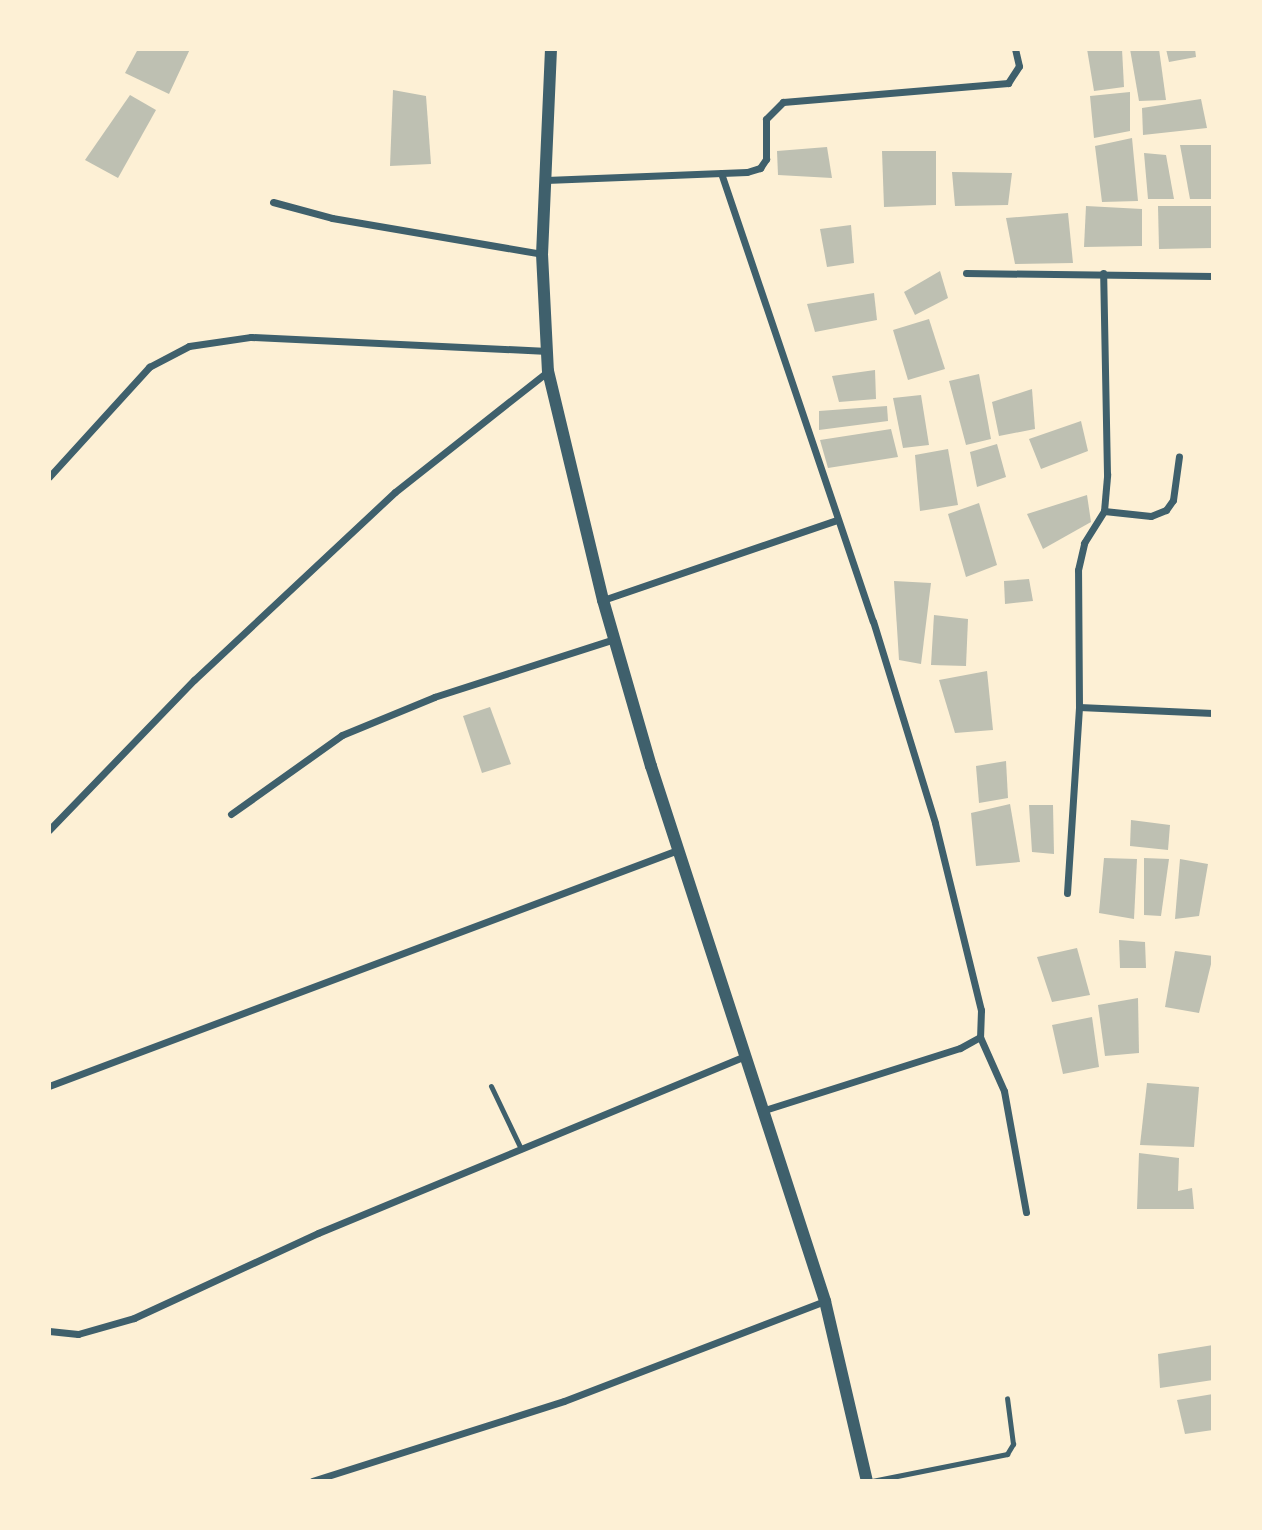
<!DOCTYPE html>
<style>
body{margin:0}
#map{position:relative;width:1262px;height:1530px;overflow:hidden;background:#fdf0d5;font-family:"Exo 2",sans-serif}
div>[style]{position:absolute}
.building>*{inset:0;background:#bec0b2}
.service>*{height:5px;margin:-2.5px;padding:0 2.5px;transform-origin:2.5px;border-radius:2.5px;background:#3f606c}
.minor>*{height:7px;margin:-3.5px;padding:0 3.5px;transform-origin:3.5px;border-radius:3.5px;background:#3f606c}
.tertiary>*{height:12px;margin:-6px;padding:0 6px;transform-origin:6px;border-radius:6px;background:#3f606c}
span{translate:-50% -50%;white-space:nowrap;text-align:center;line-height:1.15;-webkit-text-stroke:7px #fdf0d5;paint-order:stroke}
.frame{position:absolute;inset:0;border:51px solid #fdf0d5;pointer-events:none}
</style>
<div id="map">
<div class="building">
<i style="clip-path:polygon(138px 49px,190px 49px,169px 94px,125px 73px)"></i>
<i style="clip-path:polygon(1087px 49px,1122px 49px,1124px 87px,1094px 91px)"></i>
<i style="clip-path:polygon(1130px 49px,1159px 49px,1166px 100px,1139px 101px)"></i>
<i style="clip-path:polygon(1166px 49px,1195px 49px,1196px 57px,1169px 62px)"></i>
<i style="clip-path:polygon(393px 90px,426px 96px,431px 164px,390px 166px)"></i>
<i style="clip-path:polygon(1130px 92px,1130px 131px,1094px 138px,1090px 96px)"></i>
<i style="clip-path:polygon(130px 95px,156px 110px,118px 178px,85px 160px)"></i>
<i style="clip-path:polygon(1201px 99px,1207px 128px,1143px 135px,1142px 108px)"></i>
<i style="clip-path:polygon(1132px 138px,1138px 201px,1102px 202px,1095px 146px)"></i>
<i style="clip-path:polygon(1180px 145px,1213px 145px,1213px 199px,1190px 199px)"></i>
<i style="clip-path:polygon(827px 147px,832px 178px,778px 175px,777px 151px)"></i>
<i style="clip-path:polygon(882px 151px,936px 151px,936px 205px,884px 207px)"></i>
<i style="clip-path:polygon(1144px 153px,1166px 155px,1174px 199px,1148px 199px)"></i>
<i style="clip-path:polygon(952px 172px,1012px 173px,1008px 205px,955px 206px)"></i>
<i style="clip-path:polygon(1086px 206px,1142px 209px,1142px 246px,1084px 247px)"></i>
<i style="clip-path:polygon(1158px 206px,1213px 206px,1213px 248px,1159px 249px)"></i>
<i style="clip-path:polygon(1068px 213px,1073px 263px,1015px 264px,1006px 218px)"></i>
<i style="clip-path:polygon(851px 225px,854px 263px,827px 267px,820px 229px)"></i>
<i style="clip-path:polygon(940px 271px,948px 298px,915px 315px,904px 292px)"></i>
<i style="clip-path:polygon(874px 293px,877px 320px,815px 332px,807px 304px)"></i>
<i style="clip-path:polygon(929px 319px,945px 369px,908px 380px,893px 330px)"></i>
<i style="clip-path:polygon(875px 370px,876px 399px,839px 402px,832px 376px)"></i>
<i style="clip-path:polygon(979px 374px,991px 439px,966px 445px,949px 381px)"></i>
<i style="clip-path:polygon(1032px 389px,1035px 429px,999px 436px,992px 402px)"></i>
<i style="clip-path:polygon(921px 395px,929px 445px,903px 448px,893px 398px)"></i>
<i style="clip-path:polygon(887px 406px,888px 421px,819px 430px,819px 411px)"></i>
<i style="clip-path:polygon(1081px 421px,1088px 451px,1041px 469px,1029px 439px)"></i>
<i style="clip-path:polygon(891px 429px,898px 457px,828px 468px,820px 440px)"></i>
<i style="clip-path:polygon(997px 444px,1006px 477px,977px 487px,970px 452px)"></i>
<i style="clip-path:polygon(948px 449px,958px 505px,920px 511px,915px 455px)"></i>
<i style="clip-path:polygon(1087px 495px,1091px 522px,1043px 549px,1027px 514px)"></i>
<i style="clip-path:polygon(979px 503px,997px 565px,966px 577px,948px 514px)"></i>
<i style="clip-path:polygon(1029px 579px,1033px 601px,1005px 604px,1004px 581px)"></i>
<i style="clip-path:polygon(894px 581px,931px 583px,921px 664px,899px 660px)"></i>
<i style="clip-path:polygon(934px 615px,968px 619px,966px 666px,931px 665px)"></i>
<i style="clip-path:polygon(987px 671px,993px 730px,955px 733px,939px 680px)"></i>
<i style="clip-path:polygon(490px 707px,511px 764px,482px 773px,463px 716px)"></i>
<i style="clip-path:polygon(1006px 761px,1008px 798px,979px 803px,976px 766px)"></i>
<i style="clip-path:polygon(1010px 804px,1020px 862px,976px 866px,971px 813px)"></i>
<i style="clip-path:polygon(1029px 805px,1053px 805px,1054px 854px,1032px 852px)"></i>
<i style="clip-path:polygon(1131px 820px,1170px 825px,1168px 850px,1130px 846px)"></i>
<i style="clip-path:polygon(1104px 858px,1137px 859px,1134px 919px,1099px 913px)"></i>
<i style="clip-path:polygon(1144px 858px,1169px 859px,1161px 916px,1144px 915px)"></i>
<i style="clip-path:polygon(1180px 859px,1208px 864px,1199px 916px,1175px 919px)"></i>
<i style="clip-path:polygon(1119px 940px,1145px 942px,1146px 968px,1120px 968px)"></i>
<i style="clip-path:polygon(1077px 948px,1090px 995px,1052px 1002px,1037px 957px)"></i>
<i style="clip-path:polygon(1175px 951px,1213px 956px,1199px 1013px,1165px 1007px)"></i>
<i style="clip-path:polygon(1138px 998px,1139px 1053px,1105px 1056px,1098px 1005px)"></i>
<i style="clip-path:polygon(1092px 1017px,1099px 1067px,1063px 1074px,1052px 1025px)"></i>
<i style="clip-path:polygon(1147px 1083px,1199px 1087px,1194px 1147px,1140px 1145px)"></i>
<i style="clip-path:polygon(1139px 1153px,1179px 1158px,1178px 1191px,1192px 1188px,1194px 1209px,1137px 1209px)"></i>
<i style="clip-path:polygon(1213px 1345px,1213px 1380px,1160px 1388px,1158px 1354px)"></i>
<i style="clip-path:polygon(1213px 1394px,1213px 1430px,1185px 1434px,1177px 1400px)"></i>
</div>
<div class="service">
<i style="left:491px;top:1086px;width:70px;rotate:64.5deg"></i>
<i style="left:872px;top:1481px;width:138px;rotate:-11.3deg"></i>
<i style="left:1007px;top:1454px;width:12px;rotate:-59deg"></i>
<i style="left:1013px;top:1444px;width:46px;rotate:-97.4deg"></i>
</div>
<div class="minor">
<i style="left:721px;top:173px;width:473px;rotate:71.3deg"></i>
<i style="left:873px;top:621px;width:211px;rotate:72.9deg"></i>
<i style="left:935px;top:823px;width:193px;rotate:76.2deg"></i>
<i style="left:981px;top:1010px;width:27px;rotate:92deg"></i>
<i style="left:980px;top:1037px;width:23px;rotate:151deg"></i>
<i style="left:960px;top:1048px;width:205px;rotate:162.4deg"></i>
<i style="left:546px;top:180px;width:201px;rotate:-2.3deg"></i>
<i style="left:747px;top:172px;width:14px;rotate:-17deg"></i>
<i style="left:760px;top:168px;width:11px;rotate:-56deg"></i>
<i style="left:766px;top:159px;width:40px;rotate:-90deg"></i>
<i style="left:766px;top:119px;width:24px;rotate:-45deg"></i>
<i style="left:783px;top:102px;width:226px;rotate:-4.8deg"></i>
<i style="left:1008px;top:83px;width:20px;rotate:-57deg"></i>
<i style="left:1019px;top:66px;width:17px;rotate:-103deg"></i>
<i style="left:273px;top:202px;width:61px;rotate:15.2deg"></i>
<i style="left:332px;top:218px;width:213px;rotate:9.7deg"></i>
<i style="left:966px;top:273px;width:247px;rotate:0.7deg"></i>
<i style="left:49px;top:477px;width:149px;rotate:-47.7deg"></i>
<i style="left:149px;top:367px;width:45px;rotate:-27.7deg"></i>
<i style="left:189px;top:346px;width:63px;rotate:-8.3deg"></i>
<i style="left:251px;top:337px;width:297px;rotate:2.7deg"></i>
<i style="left:1104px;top:511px;width:47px;rotate:6.1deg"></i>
<i style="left:1151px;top:516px;width:16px;rotate:-22deg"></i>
<i style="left:1166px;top:510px;width:12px;rotate:-55deg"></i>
<i style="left:1173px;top:500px;width:44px;rotate:-82.2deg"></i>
<i style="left:603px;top:600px;width:246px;rotate:-18.9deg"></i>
<i style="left:1079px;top:707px;width:134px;rotate:2.6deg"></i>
<i style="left:231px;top:814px;width:136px;rotate:-35.4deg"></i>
<i style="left:342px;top:735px;width:100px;rotate:-22.4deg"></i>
<i style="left:434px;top:697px;width:190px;rotate:-17.8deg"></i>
<i style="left:49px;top:830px;width:209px;rotate:-46deg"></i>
<i style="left:194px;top:680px;width:275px;rotate:-43.1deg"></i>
<i style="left:395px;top:492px;width:195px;rotate:-38.3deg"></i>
<i style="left:1067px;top:893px;width:186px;rotate:-86.3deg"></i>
<i style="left:1079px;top:707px;width:137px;rotate:-90.4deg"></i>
<i style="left:1078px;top:570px;width:28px;rotate:-77deg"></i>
<i style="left:1084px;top:543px;width:38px;rotate:-58deg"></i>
<i style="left:1104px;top:511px;width:37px;rotate:-85deg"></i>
<i style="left:1107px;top:474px;width:201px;rotate:-91.1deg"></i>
<i style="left:980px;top:1037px;width:59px;rotate:66deg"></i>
<i style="left:1004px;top:1091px;width:123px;rotate:79.7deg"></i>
<i style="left:49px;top:1086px;width:672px;rotate:-20.57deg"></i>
<i style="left:49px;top:1331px;width:29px;rotate:6deg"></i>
<i style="left:78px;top:1334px;width:58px;rotate:-15.9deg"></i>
<i style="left:134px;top:1318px;width:203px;rotate:-24.8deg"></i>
<i style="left:318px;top:1233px;width:463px;rotate:-22.5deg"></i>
<i style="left:312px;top:1481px;width:264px;rotate:-17.6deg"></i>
<i style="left:564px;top:1401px;width:280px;rotate:-21deg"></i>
</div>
<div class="tertiary">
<i style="left:551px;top:49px;width:205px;rotate:92.5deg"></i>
<i style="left:542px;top:254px;width:117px;rotate:87.1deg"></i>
<i style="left:548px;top:371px;width:236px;rotate:76.5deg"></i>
<i style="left:603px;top:600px;width:173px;rotate:73.9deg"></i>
<i style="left:651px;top:766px;width:563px;rotate:71.98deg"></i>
<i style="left:825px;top:1301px;width:185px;rotate:76.9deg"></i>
</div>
<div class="frame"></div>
</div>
